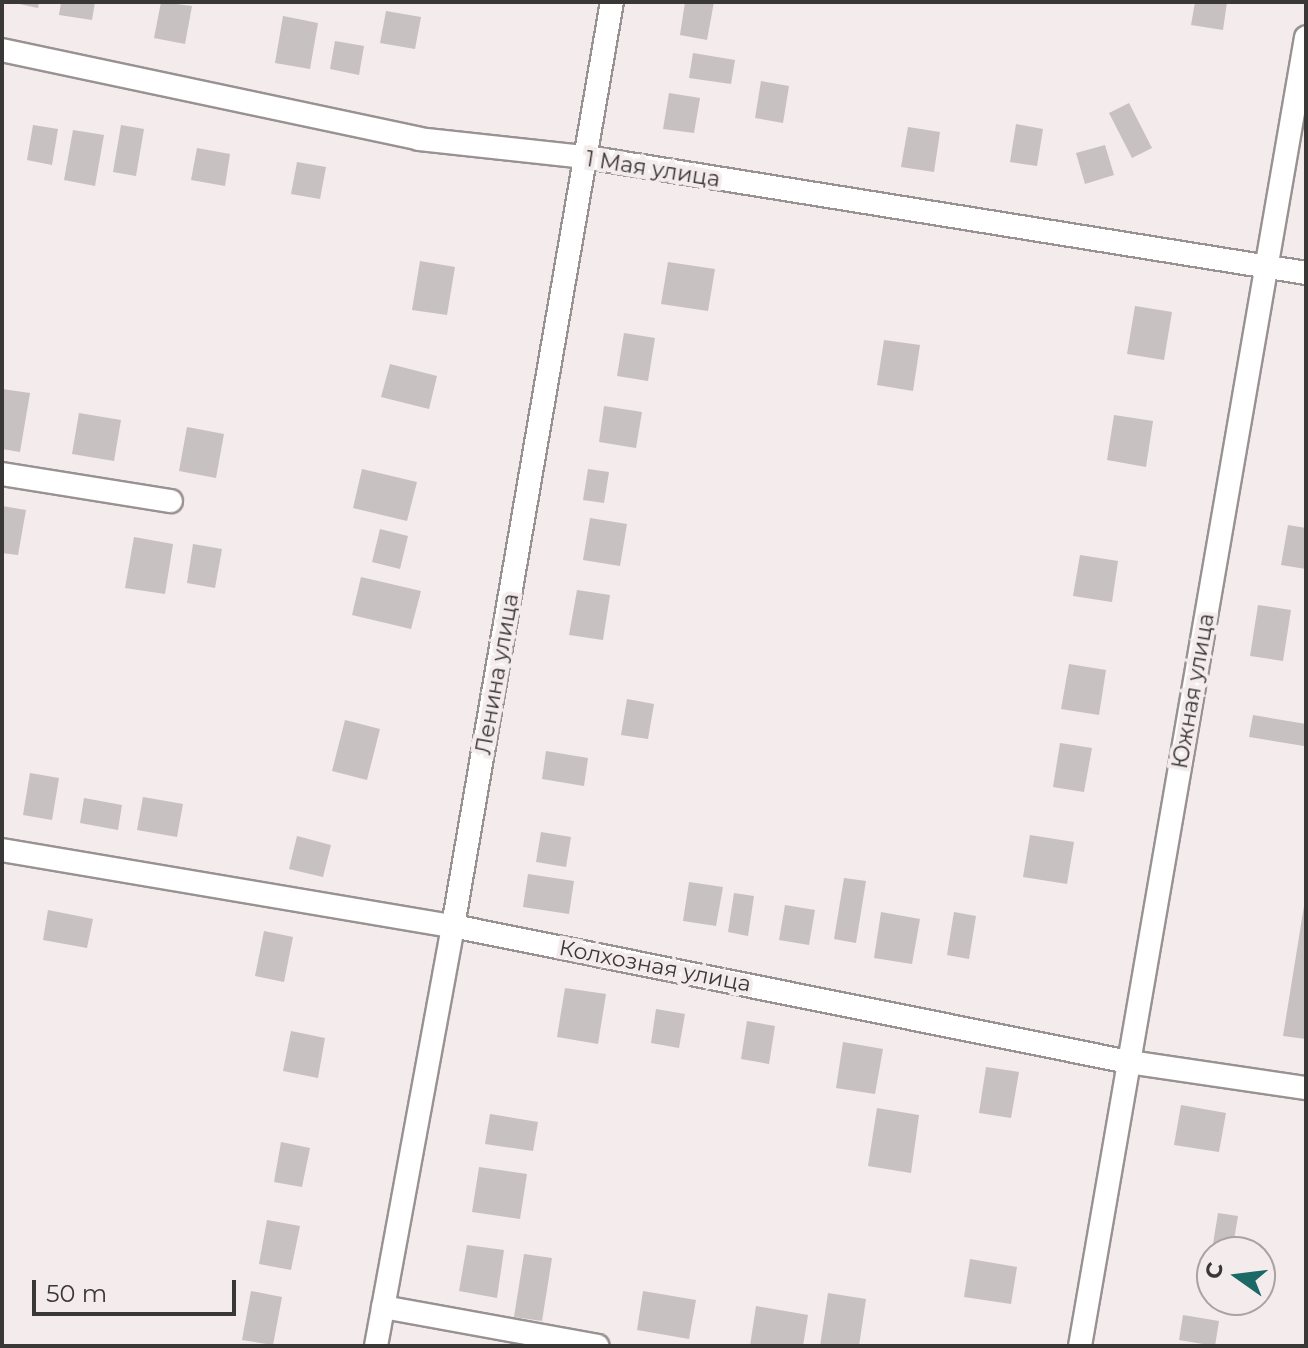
<!DOCTYPE html>
<meta charset="utf-8">
<style>
body{margin:0}
#map{position:relative;width:1308px;height:1348px;overflow:hidden;background:#f3ebec;font-family:Montserrat,sans-serif}
div>[style]{position:absolute}
.building>*{inset:0;background:#c8c1c1}
.roads{filter:drop-shadow(2px 0 #999293) drop-shadow(-2px 0 #999293) drop-shadow(0 2px #999293) drop-shadow(0 -2px #999293)}
.minor>*{height:22px;margin:-11px;padding:0 11px;transform-origin:11px;border-radius:11px;background:#fff}
span{translate:-50% -50%;white-space:nowrap;text-align:center;line-height:1.15;-webkit-text-stroke:8px #f3ebec;paint-order:stroke}
.street-label{font-size:22px;color:#3a3737}
.frame{position:absolute;inset:0;border:4px solid #3a3737;pointer-events:none}
.north{position:absolute;left:1196px;top:1236px;width:80px;height:80px;box-sizing:border-box;background:#f3ebec;border:2px solid #a9a3a4;border-radius:50%;rotate:284deg;font-size:22px;font-weight:700;line-height:32px;text-align:center;color:#3a3737}
.north::after{content:'';display:block;margin:auto;width:28px;height:36px;background:#1c6866;clip-path:polygon(50% 0,100% 100%,50% 72%,0 100%)}
.scale{position:absolute;left:32px;top:1280px;width:204px;height:36px;box-sizing:border-box;border:4px solid #3a3737;border-top:0;padding-left:10px;font-size:24px;line-height:28px;white-space:nowrap;color:#3a3737;-webkit-text-stroke:6px #f3ebec;paint-order:stroke}
</style>
<div id="map">
<div class="building">
<i style="clip-path:polygon(10px 2px,39px 2px,38px 8px)"></i>
<i style="clip-path:polygon(61px 2px,95px 2px,92px 20px,59px 15px)"></i>
<i style="clip-path:polygon(161px 2px,192px 6px,185px 44px,154px 38px)"></i>
<i style="clip-path:polygon(685px 2px,714px 2px,707px 40px,680px 35px)"></i>
<i style="clip-path:polygon(1195px 2px,1227px 2px,1223px 30px,1191px 25px)"></i>
<i style="clip-path:polygon(386px 11px,421px 17px,415px 49px,380px 43px)"></i>
<i style="clip-path:polygon(283px 16px,318px 23px,310px 69px,275px 63px)"></i>
<i style="clip-path:polygon(335px 41px,364px 46px,359px 75px,330px 69px)"></i>
<i style="clip-path:polygon(693px 53px,735px 60px,731px 84px,689px 78px)"></i>
<i style="clip-path:polygon(761px 81px,789px 86px,783px 123px,755px 118px)"></i>
<i style="clip-path:polygon(669px 93px,700px 98px,694px 133px,663px 129px)"></i>
<i style="clip-path:polygon(1129px 103px,1152px 148px,1132px 158px,1109px 113px)"></i>
<i style="clip-path:polygon(1016px 124px,1043px 129px,1037px 166px,1010px 162px)"></i>
<i style="clip-path:polygon(33px 125px,58px 129px,52px 165px,27px 160px)"></i>
<i style="clip-path:polygon(121px 125px,144px 129px,136px 176px,113px 172px)"></i>
<i style="clip-path:polygon(908px 127px,940px 132px,934px 172px,901px 167px)"></i>
<i style="clip-path:polygon(73px 130px,104px 135px,95px 186px,64px 180px)"></i>
<i style="clip-path:polygon(1105px 145px,1114px 175px,1085px 184px,1076px 153px)"></i>
<i style="clip-path:polygon(197px 148px,230px 154px,225px 186px,191px 180px)"></i>
<i style="clip-path:polygon(297px 162px,326px 167px,320px 199px,291px 194px)"></i>
<i style="clip-path:polygon(420px 261px,455px 267px,447px 315px,412px 310px)"></i>
<i style="clip-path:polygon(668px 262px,715px 269px,708px 311px,661px 304px)"></i>
<i style="clip-path:polygon(1135px 306px,1172px 312px,1164px 360px,1127px 354px)"></i>
<i style="clip-path:polygon(624px 333px,655px 338px,648px 381px,617px 376px)"></i>
<i style="clip-path:polygon(884px 340px,920px 345px,913px 391px,877px 385px)"></i>
<i style="clip-path:polygon(390px 364px,437px 376px,429px 409px,381px 397px)"></i>
<i style="clip-path:polygon(2px 389px,30px 393px,20px 452px,2px 449px)"></i>
<i style="clip-path:polygon(604px 406px,642px 412px,636px 448px,599px 442px)"></i>
<i style="clip-path:polygon(79px 413px,121px 420px,114px 461px,72px 454px)"></i>
<i style="clip-path:polygon(1114px 415px,1153px 421px,1146px 467px,1107px 460px)"></i>
<i style="clip-path:polygon(187px 427px,224px 434px,216px 478px,179px 471px)"></i>
<i style="clip-path:polygon(362px 469px,417px 482px,407px 521px,353px 508px)"></i>
<i style="clip-path:polygon(588px 469px,609px 472px,604px 503px,583px 500px)"></i>
<i style="clip-path:polygon(2px 506px,26px 510px,18px 555px,2px 553px)"></i>
<i style="clip-path:polygon(590px 518px,627px 524px,620px 566px,583px 560px)"></i>
<i style="clip-path:polygon(1288px 525px,1306px 528px,1306px 569px,1281px 565px)"></i>
<i style="clip-path:polygon(380px 529px,408px 536px,400px 569px,372px 562px)"></i>
<i style="clip-path:polygon(134px 537px,173px 544px,165px 594px,125px 588px)"></i>
<i style="clip-path:polygon(193px 544px,222px 549px,215px 588px,187px 583px)"></i>
<i style="clip-path:polygon(1080px 555px,1118px 561px,1112px 602px,1073px 596px)"></i>
<i style="clip-path:polygon(361px 577px,421px 591px,411px 629px,352px 615px)"></i>
<i style="clip-path:polygon(577px 590px,610px 595px,603px 640px,569px 635px)"></i>
<i style="clip-path:polygon(1258px 605px,1291px 610px,1283px 661px,1250px 656px)"></i>
<i style="clip-path:polygon(1069px 664px,1106px 670px,1099px 715px,1061px 709px)"></i>
<i style="clip-path:polygon(627px 699px,654px 704px,648px 739px,621px 735px)"></i>
<i style="clip-path:polygon(1253px 715px,1306px 724px,1304px 746px,1249px 737px)"></i>
<i style="clip-path:polygon(345px 720px,380px 729px,367px 780px,332px 771px)"></i>
<i style="clip-path:polygon(1060px 743px,1092px 748px,1084px 792px,1053px 787px)"></i>
<i style="clip-path:polygon(546px 751px,588px 758px,584px 786px,542px 779px)"></i>
<i style="clip-path:polygon(30px 773px,59px 778px,52px 820px,23px 815px)"></i>
<i style="clip-path:polygon(143px 797px,183px 804px,177px 837px,137px 830px)"></i>
<i style="clip-path:polygon(84px 798px,122px 805px,118px 830px,80px 823px)"></i>
<i style="clip-path:polygon(541px 832px,571px 837px,566px 867px,536px 862px)"></i>
<i style="clip-path:polygon(1030px 835px,1074px 842px,1067px 884px,1023px 877px)"></i>
<i style="clip-path:polygon(297px 836px,331px 845px,323px 877px,289px 869px)"></i>
<i style="clip-path:polygon(528px 874px,574px 881px,569px 914px,523px 907px)"></i>
<i style="clip-path:polygon(844px 878px,866px 881px,856px 943px,834px 939px)"></i>
<i style="clip-path:polygon(689px 882px,723px 887px,716px 926px,683px 921px)"></i>
<i style="clip-path:polygon(734px 893px,754px 896px,748px 936px,728px 932px)"></i>
<i style="clip-path:polygon(785px 905px,815px 910px,809px 945px,779px 940px)"></i>
<i style="clip-path:polygon(1304px 906px,1306px 906px,1306px 1039px,1283px 1036px)"></i>
<i style="clip-path:polygon(48px 910px,93px 919px,87px 948px,43px 940px)"></i>
<i style="clip-path:polygon(881px 912px,920px 919px,912px 964px,874px 958px)"></i>
<i style="clip-path:polygon(954px 912px,976px 916px,969px 959px,947px 955px)"></i>
<i style="clip-path:polygon(264px 931px,293px 937px,284px 982px,255px 976px)"></i>
<i style="clip-path:polygon(565px 988px,606px 994px,598px 1044px,557px 1037px)"></i>
<i style="clip-path:polygon(656px 1009px,685px 1014px,679px 1048px,651px 1043px)"></i>
<i style="clip-path:polygon(747px 1021px,775px 1026px,769px 1064px,741px 1059px)"></i>
<i style="clip-path:polygon(291px 1031px,325px 1038px,318px 1078px,283px 1071px)"></i>
<i style="clip-path:polygon(843px 1042px,883px 1049px,875px 1094px,836px 1088px)"></i>
<i style="clip-path:polygon(986px 1067px,1019px 1072px,1011px 1118px,979px 1113px)"></i>
<i style="clip-path:polygon(1181px 1105px,1226px 1113px,1219px 1152px,1174px 1145px)"></i>
<i style="clip-path:polygon(877px 1108px,919px 1115px,911px 1173px,868px 1166px)"></i>
<i style="clip-path:polygon(490px 1114px,538px 1122px,533px 1151px,485px 1144px)"></i>
<i style="clip-path:polygon(281px 1142px,310px 1148px,302px 1187px,274px 1182px)"></i>
<i style="clip-path:polygon(479px 1167px,527px 1174px,520px 1219px,472px 1212px)"></i>
<i style="clip-path:polygon(1218px 1213px,1238px 1216px,1232px 1252px,1212px 1250px)"></i>
<i style="clip-path:polygon(267px 1220px,300px 1226px,291px 1270px,259px 1264px)"></i>
<i style="clip-path:polygon(467px 1245px,504px 1250px,497px 1298px,459px 1291px)"></i>
<i style="clip-path:polygon(524px 1254px,552px 1258px,542px 1321px,514px 1317px)"></i>
<i style="clip-path:polygon(970px 1259px,1017px 1267px,1011px 1304px,964px 1297px)"></i>
<i style="clip-path:polygon(251px 1291px,282px 1297px,273px 1345px,242px 1340px)"></i>
<i style="clip-path:polygon(643px 1291px,696px 1300px,689px 1339px,637px 1330px)"></i>
<i style="clip-path:polygon(828px 1293px,866px 1299px,859px 1346px,820px 1346px)"></i>
<i style="clip-path:polygon(756px 1306px,808px 1315px,803px 1346px,750px 1346px)"></i>
<i style="clip-path:polygon(1183px 1315px,1219px 1321px,1215px 1346px,1179px 1340px)"></i>
</div>
<div class="roads">
<div class="minor">
<i style="left:2px;top:50px;width:426px;rotate:12deg"></i>
<i style="left:419px;top:139px;width:168px;rotate:6.2deg"></i>
<i style="left:586px;top:157px;width:729px;rotate:9.15deg"></i>
<i style="left:2px;top:474px;width:171px;rotate:9.1deg"></i>
<i style="left:2px;top:850px;width:457px;rotate:9.6deg"></i>
<i style="left:453px;top:926px;width:690px;rotate:11.38deg"></i>
<i style="left:1129px;top:1062px;width:179px;rotate:8.4deg"></i>
<i style="left:383px;top:1307px;width:218px;rotate:10.3deg"></i>
<i style="left:376px;top:1346px;width:427px;rotate:-79.6deg"></i>
<i style="left:453px;top:926px;width:938px;rotate:-80.24deg"></i>
<i style="left:1080px;top:1346px;width:1328px;rotate:-80.2deg"></i>
</div>
</div>
<div class="street-label">
<span style="left:653px;top:169px;rotate:9deg">1 Мая улица</span>
<span style="left:497px;top:674px;rotate:-80deg">Ленина улица</span>
<span style="left:1193px;top:691px;rotate:-80deg">Южная улица</span>
<span style="left:655px;top:966px;rotate:11deg">Колхозная улица</span>
</div>
<div class="frame"></div>
<div class="north">С</div>
<div class="scale">50 m</div>
</div>
